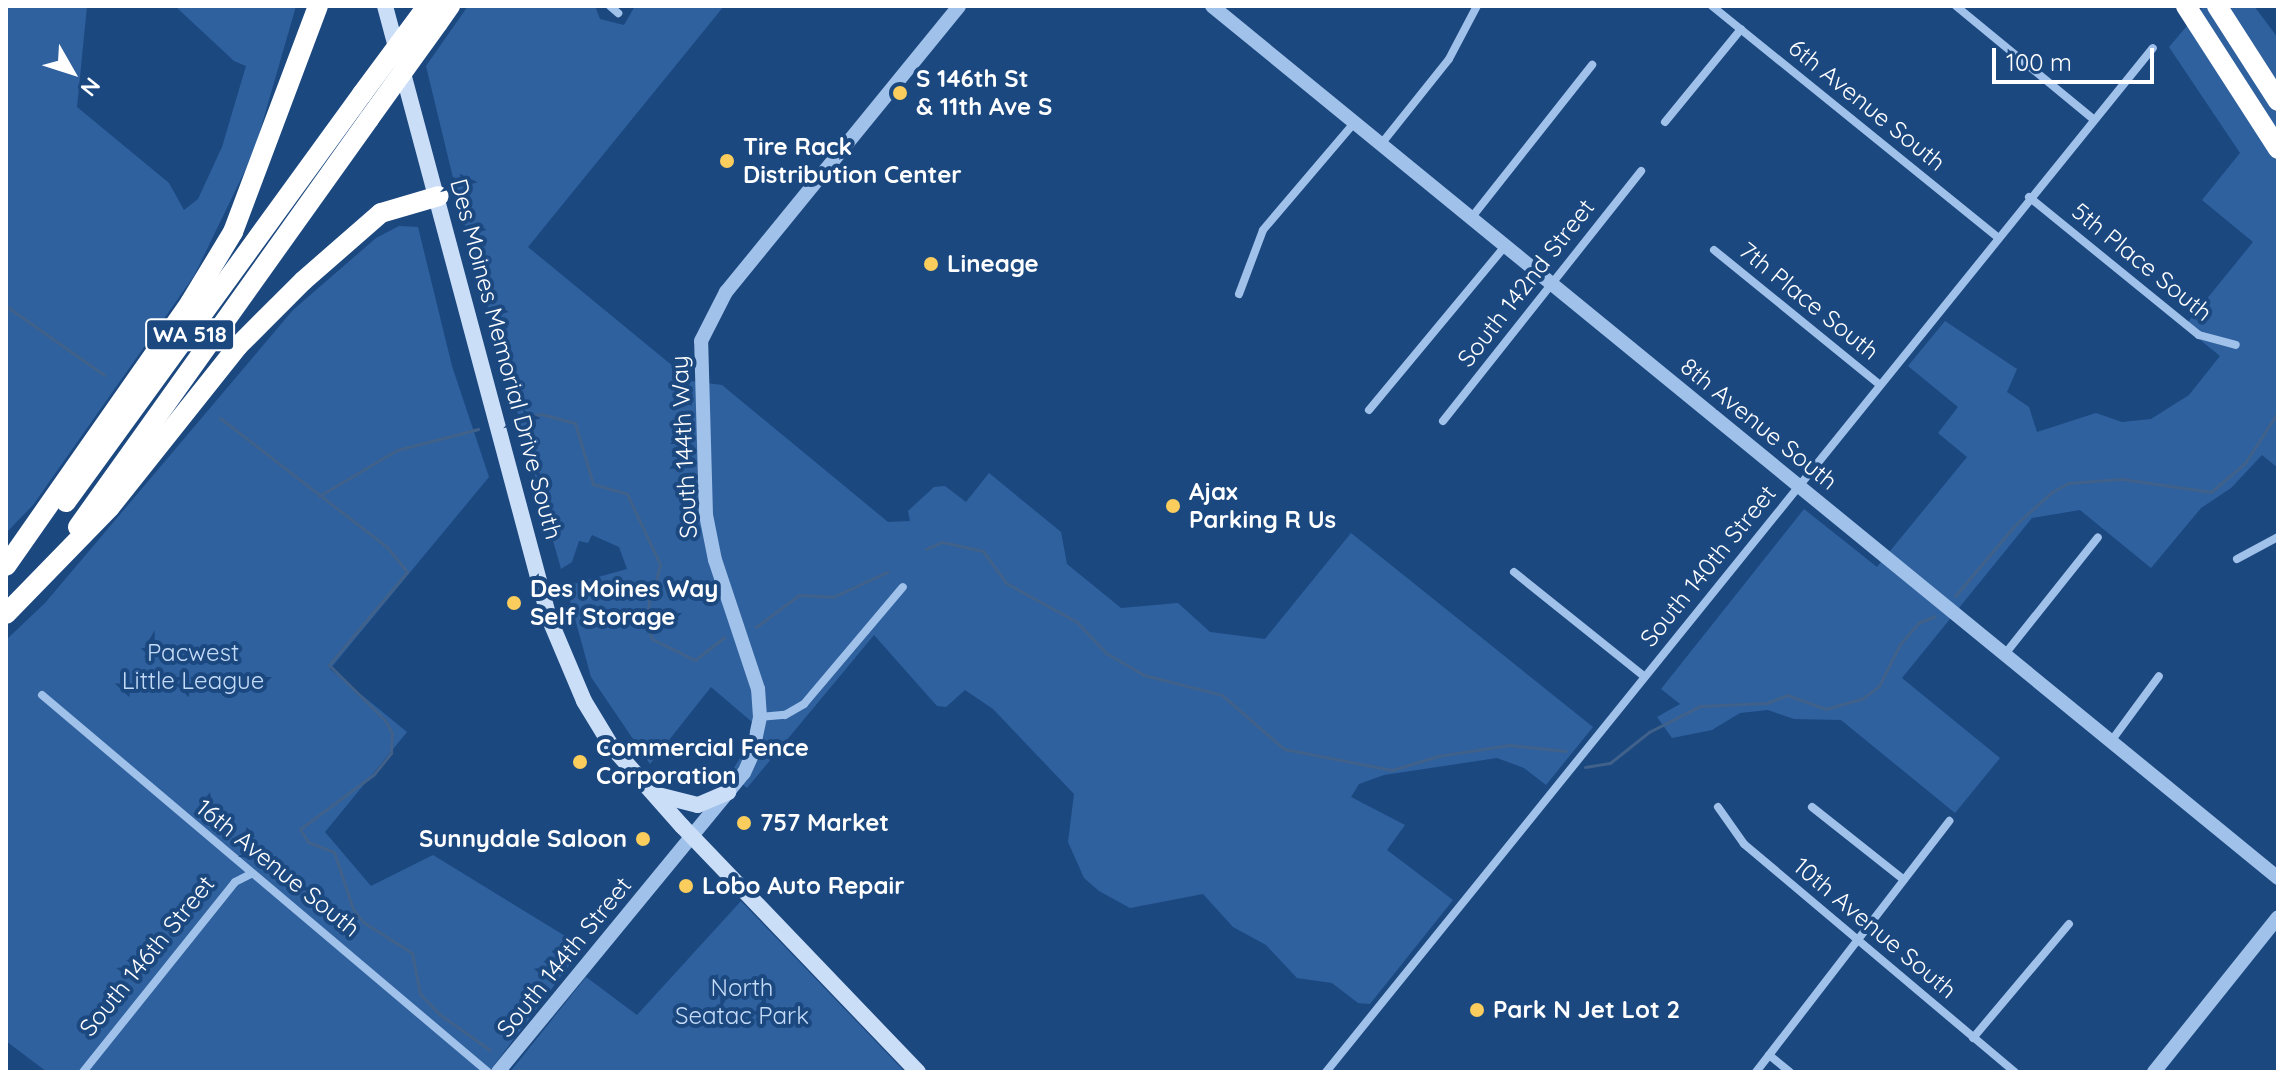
<!DOCTYPE html>
<style>
body{margin:0}
#map{position:relative;width:2284px;height:1078px;overflow:hidden;background:#1c4880;font-family:Quicksand,sans-serif}
div>[style]{position:absolute}
.green>*{inset:0;background:#2f619f}
.stream>*{height:3px;margin:-1.5px;padding:0 1.5px;transform-origin:1.5px;border-radius:1.5px;background:#40618a}
.minor>*{height:8px;margin:-4px;padding:0 4px;transform-origin:4px;border-radius:4px;background:#a0c1e9}
.tertiary>*{height:14px;margin:-7px;padding:0 7px;transform-origin:7px;border-radius:7px;background:#a0c1e9}
.secondary>*{height:16px;margin:-8px;padding:0 8px;transform-origin:8px;border-radius:8px;background:#cbdef7}
.motorway>*{height:20px;margin:-10px;padding:0 10px;transform-origin:10px;border-radius:10px;background:#fff}
.motorway-bridge>*{height:20px;margin:-10px;padding:0 10px;transform-origin:10px;border-radius:10px;background:#fff}
.dots>*{width:22px;height:22px;translate:-50% -50%;box-sizing:border-box;border:4px solid #1c4880;border-radius:50%}
span{translate:-50% -50%;white-space:nowrap;text-align:center;line-height:1.15;-webkit-text-stroke:8px #1c4880;paint-order:stroke}
.shield-label span{padding:2px 6px;background:#1c4880;border:2px solid;border-radius:6px;-webkit-text-stroke-width:0}
.shield-label{font-size:22px;color:#fff;font-weight:700}
.poi-label{font-size:24px;color:#fff;font-weight:700}
.left{translate:0 -50%;text-align:left}
.right{translate:-100% -50%;text-align:right}
.street-label{font-size:24px;color:#fff}
.park-label{font-size:24px;color:#c4dbf7}
.frame{position:absolute;inset:0;border:8px solid #fff;pointer-events:none}
.north{position:absolute;left:32px;top:32px;width:80px;height:80px;-webkit-text-stroke:6px #1c4880;paint-order:stroke;rotate:129deg;font-size:22px;font-weight:700;line-height:32px;text-align:center;color:#fff}
.north::after{content:'';display:block;margin:auto;width:28px;height:36px;background:#fff;clip-path:polygon(50% 0,100% 100%,50% 72%,0 100%)}
.scale{position:absolute;left:1992px;top:48px;width:162px;height:36px;box-sizing:border-box;border:4px solid #fff;border-top:0;padding-left:10px;font-size:24px;line-height:28px;white-space:nowrap;color:#fff;-webkit-text-stroke:6px #1c4880;paint-order:stroke}
</style>
<div id="map">
<div class="green">
<i style="clip-path:polygon(6px 6px,87px 6px,77px 107px,169px 183px,184px 210px,198px 199px,222px 147px,246px 66px,234px 61px,175px 6px,296px 6px,254px 152px,194px 276px,33px 505px,6px 533px)"></i>
<i style="clip-path:polygon(468px 6px,595px 6px,600px 19px,624px 25px,635px 6px,724px 6px,528px 247px,691px 381px,722px 385px,888px 522px,910px 521px,908px 511px,934px 487px,945px 486px,966px 502px,989px 473px,1061px 532px,1067px 564px,1121px 608px,1178px 603px,1210px 632px,1265px 639px,1351px 533px,1593px 727px,1546px 785px,1524px 768px,1497px 758px,1384px 775px,1359px 784px,1351px 797px,1405px 825px,1387px 850px,1453px 900px,1370px 1004px,1358px 1003px,1332px 983px,1297px 978px,1266px 945px,1233px 927px,1203px 894px,1130px 908px,1099px 891px,1084px 878px,1068px 842px,1074px 794px,993px 709px,965px 690px,946px 707px,937px 706px,874px 635px,747px 788px,730px 774px,759px 728px,711px 687px,650px 764px,591px 677px,566px 586px,627px 569px,619px 547px,592px 535px,588px 543px,579px 541px,572px 562px,561px 569px,462px 215px,426px 66px)"></i>
<i style="clip-path:polygon(2204px 6px,2254px 6px,2278px 38px,2278px 468px,2262px 455px,2231px 488px,2201px 508px,2151px 568px,2080px 510px,2032px 518px,1902px 678px,2000px 758px,1955px 813px,1841px 720px,1794px 719px,1768px 710px,1740px 713px,1712px 730px,1672px 738px,1657px 717px,1680px 704px,1661px 689px,1804px 509px,1877px 567px,1967px 457px,1938px 433px,1958px 407px,1908px 366px,1945px 321px,2017px 369px,2007px 392px,2029px 407px,2037px 432px,2096px 413px,2122px 422px,2151px 419px,2189px 395px,2220px 356px,2184px 327px,2253px 242px,2202px 200px,2240px 153px,2169px 47px)"></i>
<i style="clip-path:polygon(399px 226px,418px 227px,452px 366px,489px 477px,330px 669px,407px 732px,325px 832px,371px 886px,433px 855px,583px 947px,489px 1072px,47px 1072px,6px 1041px,6px 640px,45px 603px,293px 310px,376px 238px)"></i>
<i style="clip-path:polygon(741px 901px,905px 1072px,510px 1072px,586px 977px,637px 1015px)"></i>
</div>
<div class="stream">
<i style="left:6px;top:306px;width:120px;rotate:35.1deg"></i>
<i style="left:220px;top:418px;width:211px;rotate:37.7deg"></i>
<i style="left:387px;top:547px;width:32px;rotate:51deg"></i>
<i style="left:407px;top:572px;width:121px;rotate:130deg"></i>
<i style="left:329px;top:665px;width:77px;rotate:44.5deg"></i>
<i style="left:384px;top:719px;width:16px;rotate:60deg"></i>
<i style="left:392px;top:733px;width:20px;rotate:93deg"></i>
<i style="left:391px;top:753px;width:28px;rotate:129deg"></i>
<i style="left:373px;top:775px;width:91px;rotate:143.5deg"></i>
<i style="left:300px;top:829px;width:15px;rotate:58deg"></i>
<i style="left:308px;top:842px;width:28px;rotate:21deg"></i>
<i style="left:334px;top:852px;width:60px;rotate:71.6deg"></i>
<i style="left:353px;top:909px;width:16px;rotate:52deg"></i>
<i style="left:363px;top:922px;width:58px;rotate:32.3deg"></i>
<i style="left:412px;top:953px;width:42px;rotate:79deg"></i>
<i style="left:420px;top:994px;width:28px;rotate:46deg"></i>
<i style="left:439px;top:1014px;width:62px;rotate:35.2deg"></i>
<i style="left:511px;top:420px;width:31px;rotate:-11deg"></i>
<i style="left:541px;top:414px;width:35px;rotate:15deg"></i>
<i style="left:575px;top:423px;width:64px;rotate:73.6deg"></i>
<i style="left:593px;top:484px;width:35px;rotate:16deg"></i>
<i style="left:627px;top:494px;width:77px;rotate:64.8deg"></i>
<i style="left:660px;top:564px;width:17px;rotate:103deg"></i>
<i style="left:319px;top:496px;width:91px;rotate:-30.5deg"></i>
<i style="left:397px;top:450px;width:84px;rotate:-14.5deg"></i>
<i style="left:926px;top:549px;width:17px;rotate:-24deg"></i>
<i style="left:942px;top:542px;width:42px;rotate:12.4deg"></i>
<i style="left:983px;top:551px;width:39px;rotate:54deg"></i>
<i style="left:1006px;top:583px;width:81px;rotate:28.8deg"></i>
<i style="left:1077px;top:622px;width:42px;rotate:46.9deg"></i>
<i style="left:1106px;top:653px;width:44px;rotate:30.1deg"></i>
<i style="left:1144px;top:675px;width:81px;rotate:14.4deg"></i>
<i style="left:1222px;top:695px;width:82px;rotate:41.1deg"></i>
<i style="left:1284px;top:749px;width:110px;rotate:11deg"></i>
<i style="left:1392px;top:770px;width:48px;rotate:-16.9deg"></i>
<i style="left:1438px;top:756px;width:72px;rotate:-8.8deg"></i>
<i style="left:1509px;top:745px;width:57px;rotate:6deg"></i>
<i style="left:650px;top:593px;width:30px;rotate:96deg"></i>
<i style="left:647px;top:623px;width:17px;rotate:73deg"></i>
<i style="left:652px;top:639px;width:48px;rotate:26deg"></i>
<i style="left:695px;top:660px;width:37px;rotate:-38deg"></i>
<i style="left:1955px;top:596px;width:93px;rotate:-49.8deg"></i>
<i style="left:2015px;top:525px;width:50px;rotate:-41.7deg"></i>
<i style="left:2052px;top:492px;width:18px;rotate:-29deg"></i>
<i style="left:2068px;top:483px;width:54px;rotate:-4.2deg"></i>
<i style="left:2122px;top:479px;width:90px;rotate:8.3deg"></i>
<i style="left:2211px;top:492px;width:45px;rotate:-40.5deg"></i>
<i style="left:2245px;top:463px;width:61px;rotate:-57.1deg"></i>
<i style="left:756px;top:627px;width:54px;rotate:-36.7deg"></i>
<i style="left:799px;top:595px;width:34px;rotate:3deg"></i>
<i style="left:833px;top:597px;width:60px;rotate:-24.8deg"></i>
<i style="left:1585px;top:767px;width:25px;rotate:-9deg"></i>
<i style="left:1610px;top:763px;width:50px;rotate:-38.5deg"></i>
<i style="left:1649px;top:732px;width:57px;rotate:-27deg"></i>
<i style="left:1700px;top:706px;width:67px;rotate:-2.6deg"></i>
<i style="left:1767px;top:703px;width:22px;rotate:-22deg"></i>
<i style="left:1787px;top:695px;width:41px;rotate:19.7deg"></i>
<i style="left:1826px;top:709px;width:37px;rotate:-16deg"></i>
<i style="left:1862px;top:699px;width:21px;rotate:-37deg"></i>
<i style="left:1879px;top:686px;width:47px;rotate:-63.4deg"></i>
<i style="left:1900px;top:644px;width:28px;rotate:-49deg"></i>
<i style="left:1918px;top:623px;width:18px;rotate:-22deg"></i>
<i style="left:518px;top:1069px;width:4px;rotate:56deg"></i>
</div>
<div class="minor">
<i style="left:610px;top:6px;width:11px;rotate:41deg"></i>
<i style="left:1712px;top:6px;width:365px;rotate:39deg"></i>
<i style="left:1956px;top:6px;width:176px;rotate:39.5deg"></i>
<i style="left:1665px;top:122px;width:120px;rotate:-50.7deg"></i>
<i style="left:1382px;top:143px;width:107px;rotate:-51.4deg"></i>
<i style="left:1449px;top:59px;width:60px;rotate:-62.2deg"></i>
<i style="left:2029px;top:197px;width:219px;rotate:39.1deg"></i>
<i style="left:2199px;top:335px;width:38px;rotate:15deg"></i>
<i style="left:1472px;top:217px;width:194px;rotate:-51.7deg"></i>
<i style="left:1714px;top:250px;width:213px;rotate:39.1deg"></i>
<i style="left:1239px;top:294px;width:68px;rotate:-69.4deg"></i>
<i style="left:1263px;top:230px;width:142px;rotate:-49.6deg"></i>
<i style="left:1369px;top:410px;width:214px;rotate:-50.3deg"></i>
<i style="left:1443px;top:421px;width:319px;rotate:-51.6deg"></i>
<i style="left:2237px;top:559px;width:47px;rotate:-28.2deg"></i>
<i style="left:1514px;top:572px;width:166px;rotate:38.7deg"></i>
<i style="left:2005px;top:654px;width:149px;rotate:-51.5deg"></i>
<i style="left:42px;top:695px;width:584px;rotate:40.21deg"></i>
<i style="left:760px;top:717px;width:25px;rotate:-5deg"></i>
<i style="left:785px;top:715px;width:22px;rotate:-30deg"></i>
<i style="left:804px;top:704px;width:153px;rotate:-49.8deg"></i>
<i style="left:2112px;top:740px;width:79px;rotate:-53.7deg"></i>
<i style="left:1718px;top:807px;width:45px;rotate:54.9deg"></i>
<i style="left:1744px;top:844px;width:354px;rotate:40.1deg"></i>
<i style="left:1812px;top:807px;width:117px;rotate:38.4deg"></i>
<i style="left:1973px;top:1038px;width:149px;rotate:-49.9deg"></i>
<i style="left:1769px;top:1055px;width:27px;rotate:39deg"></i>
<i style="left:83px;top:1072px;width:243px;rotate:-51.3deg"></i>
<i style="left:235px;top:882px;width:18px;rotate:-27deg"></i>
<i style="left:1326px;top:1072px;width:1316px;rotate:-51.08deg"></i>
<i style="left:1756px;top:1072px;width:317px;rotate:-52.4deg"></i>
</div>
<div class="tertiary">
<i style="left:1212px;top:6px;width:1377px;rotate:39.28deg"></i>
<i style="left:498px;top:1072px;width:387px;rotate:-50.6deg"></i>
<i style="left:744px;top:773px;width:20px;rotate:-66deg"></i>
<i style="left:752px;top:755px;width:39px;rotate:-78deg"></i>
<i style="left:760px;top:717px;width:28px;rotate:-94deg"></i>
<i style="left:758px;top:689px;width:136px;rotate:-108.4deg"></i>
<i style="left:715px;top:560px;width:46px;rotate:-101.3deg"></i>
<i style="left:706px;top:515px;width:174px;rotate:-91.6deg"></i>
<i style="left:701px;top:341px;width:55px;rotate:-63deg"></i>
<i style="left:726px;top:292px;width:369px;rotate:-50.8deg"></i>
<i style="left:2154px;top:1072px;width:198px;rotate:-51.3deg"></i>
</div>
<div class="secondary">
<i style="left:385px;top:6px;width:634px;rotate:75deg"></i>
<i style="left:549px;top:618px;width:90px;rotate:67.1deg"></i>
<i style="left:584px;top:701px;width:54px;rotate:58.7deg"></i>
<i style="left:612px;top:747px;width:106px;rotate:48.5deg"></i>
<i style="left:682px;top:826px;width:341px;rotate:46.2deg"></i>
<i style="left:658px;top:795px;width:41px;rotate:14deg"></i>
<i style="left:698px;top:805px;width:33px;rotate:-23deg"></i>
</div>
<div class="motorway">
<i style="left:2186px;top:6px;width:170px;rotate:57.2deg"></i>
<i style="left:2217px;top:6px;width:113px;rotate:57.3deg"></i>
<i style="left:438px;top:23px;width:21px;rotate:-55deg"></i>
<i style="left:66px;top:502px;width:504px;rotate:-54.04deg"></i>
<i style="left:78px;top:527px;width:501px;rotate:-54.5deg"></i>
<i style="left:6px;top:566px;width:321px;rotate:-55deg"></i>
<i style="left:190px;top:303px;width:83px;rotate:-58.8deg"></i>
<i style="left:233px;top:232px;width:241px;rotate:-69.4deg"></i>
<i style="left:6px;top:614px;width:149px;rotate:-45.8deg"></i>
<i style="left:110px;top:507px;width:206px;rotate:-51.5deg"></i>
<i style="left:238px;top:346px;width:92px;rotate:-45deg"></i>
<i style="left:303px;top:281px;width:103px;rotate:-41.1deg"></i>
<i style="left:381px;top:213px;width:60px;rotate:-16.3deg"></i>
</div>
<div class="motorway-bridge">
<i style="left:362px;top:94px;width:109px;rotate:-53.5deg"></i>
<i style="left:369px;top:119px;width:118px;rotate:-54.3deg"></i>
</div>
<div class="dots">
<i style="left:900px;top:93px;background:#facd5d"></i>
<i style="left:727px;top:161px;background:#facd5d"></i>
<i style="left:931px;top:264px;background:#facd5d"></i>
<i style="left:1173px;top:506px;background:#facd5d"></i>
<i style="left:514px;top:603px;background:#facd5d"></i>
<i style="left:580px;top:762px;background:#facd5d"></i>
<i style="left:744px;top:823px;background:#facd5d"></i>
<i style="left:643px;top:839px;background:#facd5d"></i>
<i style="left:686px;top:886px;background:#facd5d"></i>
<i style="left:1477px;top:1010px;background:#facd5d"></i>
</div>
<div class="shield-label">
<span style="left:190px;top:335px">WA 518</span>
</div>
<div class="poi-label">
<span class="left" style="left:916px;top:93px">S 146th St<br>&amp; 11th Ave S</span>
<span class="left" style="left:743px;top:161px">Tire Rack<br>Distribution Center</span>
<span class="left" style="left:947px;top:264px">Lineage</span>
<span class="left" style="left:1189px;top:506px">Ajax<br>Parking R Us</span>
<span class="left" style="left:530px;top:603px">Des Moines Way<br>Self Storage</span>
<span class="left" style="left:596px;top:762px">Commercial Fence<br>Corporation</span>
<span class="left" style="left:760px;top:823px">757 Market</span>
<span class="right" style="left:627px;top:839px">Sunnydale Saloon</span>
<span class="left" style="left:702px;top:886px">Lobo Auto Repair</span>
<span class="left" style="left:1493px;top:1010px">Park N Jet Lot 2</span>
</div>
<div class="street-label">
<span style="left:1867px;top:105px;rotate:39deg">6th Avenue South</span>
<span style="left:2142px;top:262px;rotate:39deg">5th Place South</span>
<span style="left:1526px;top:283px;rotate:-52deg">South 142nd Street</span>
<span style="left:1809px;top:301px;rotate:39deg">7th Place South</span>
<span style="left:506px;top:359px;rotate:75deg">Des Moines Memorial Drive South</span>
<span style="left:1759px;top:424px;rotate:39deg">8th Avenue South</span>
<span style="left:684px;top:447px;rotate:-93deg">South 144th Way</span>
<span style="left:1708px;top:566px;rotate:-51deg">South 140th Street</span>
<span style="left:278px;top:868px;rotate:39deg">16th Avenue South</span>
<span style="left:1875px;top:928px;rotate:40deg">10th Avenue South</span>
<span style="left:147px;top:956px;rotate:-51deg">South 146th Street</span>
<span style="left:564px;top:957px;rotate:-51deg">South 144th Street</span>
</div>
<div class="park-label">
<span style="left:193px;top:667px">Pacwest<br>Little League</span>
<span style="left:742px;top:1002px">North<br>Seatac Park</span>
</div>
<div class="frame"></div>
<div class="north">N</div>
<div class="scale">100 m</div>
</div>
